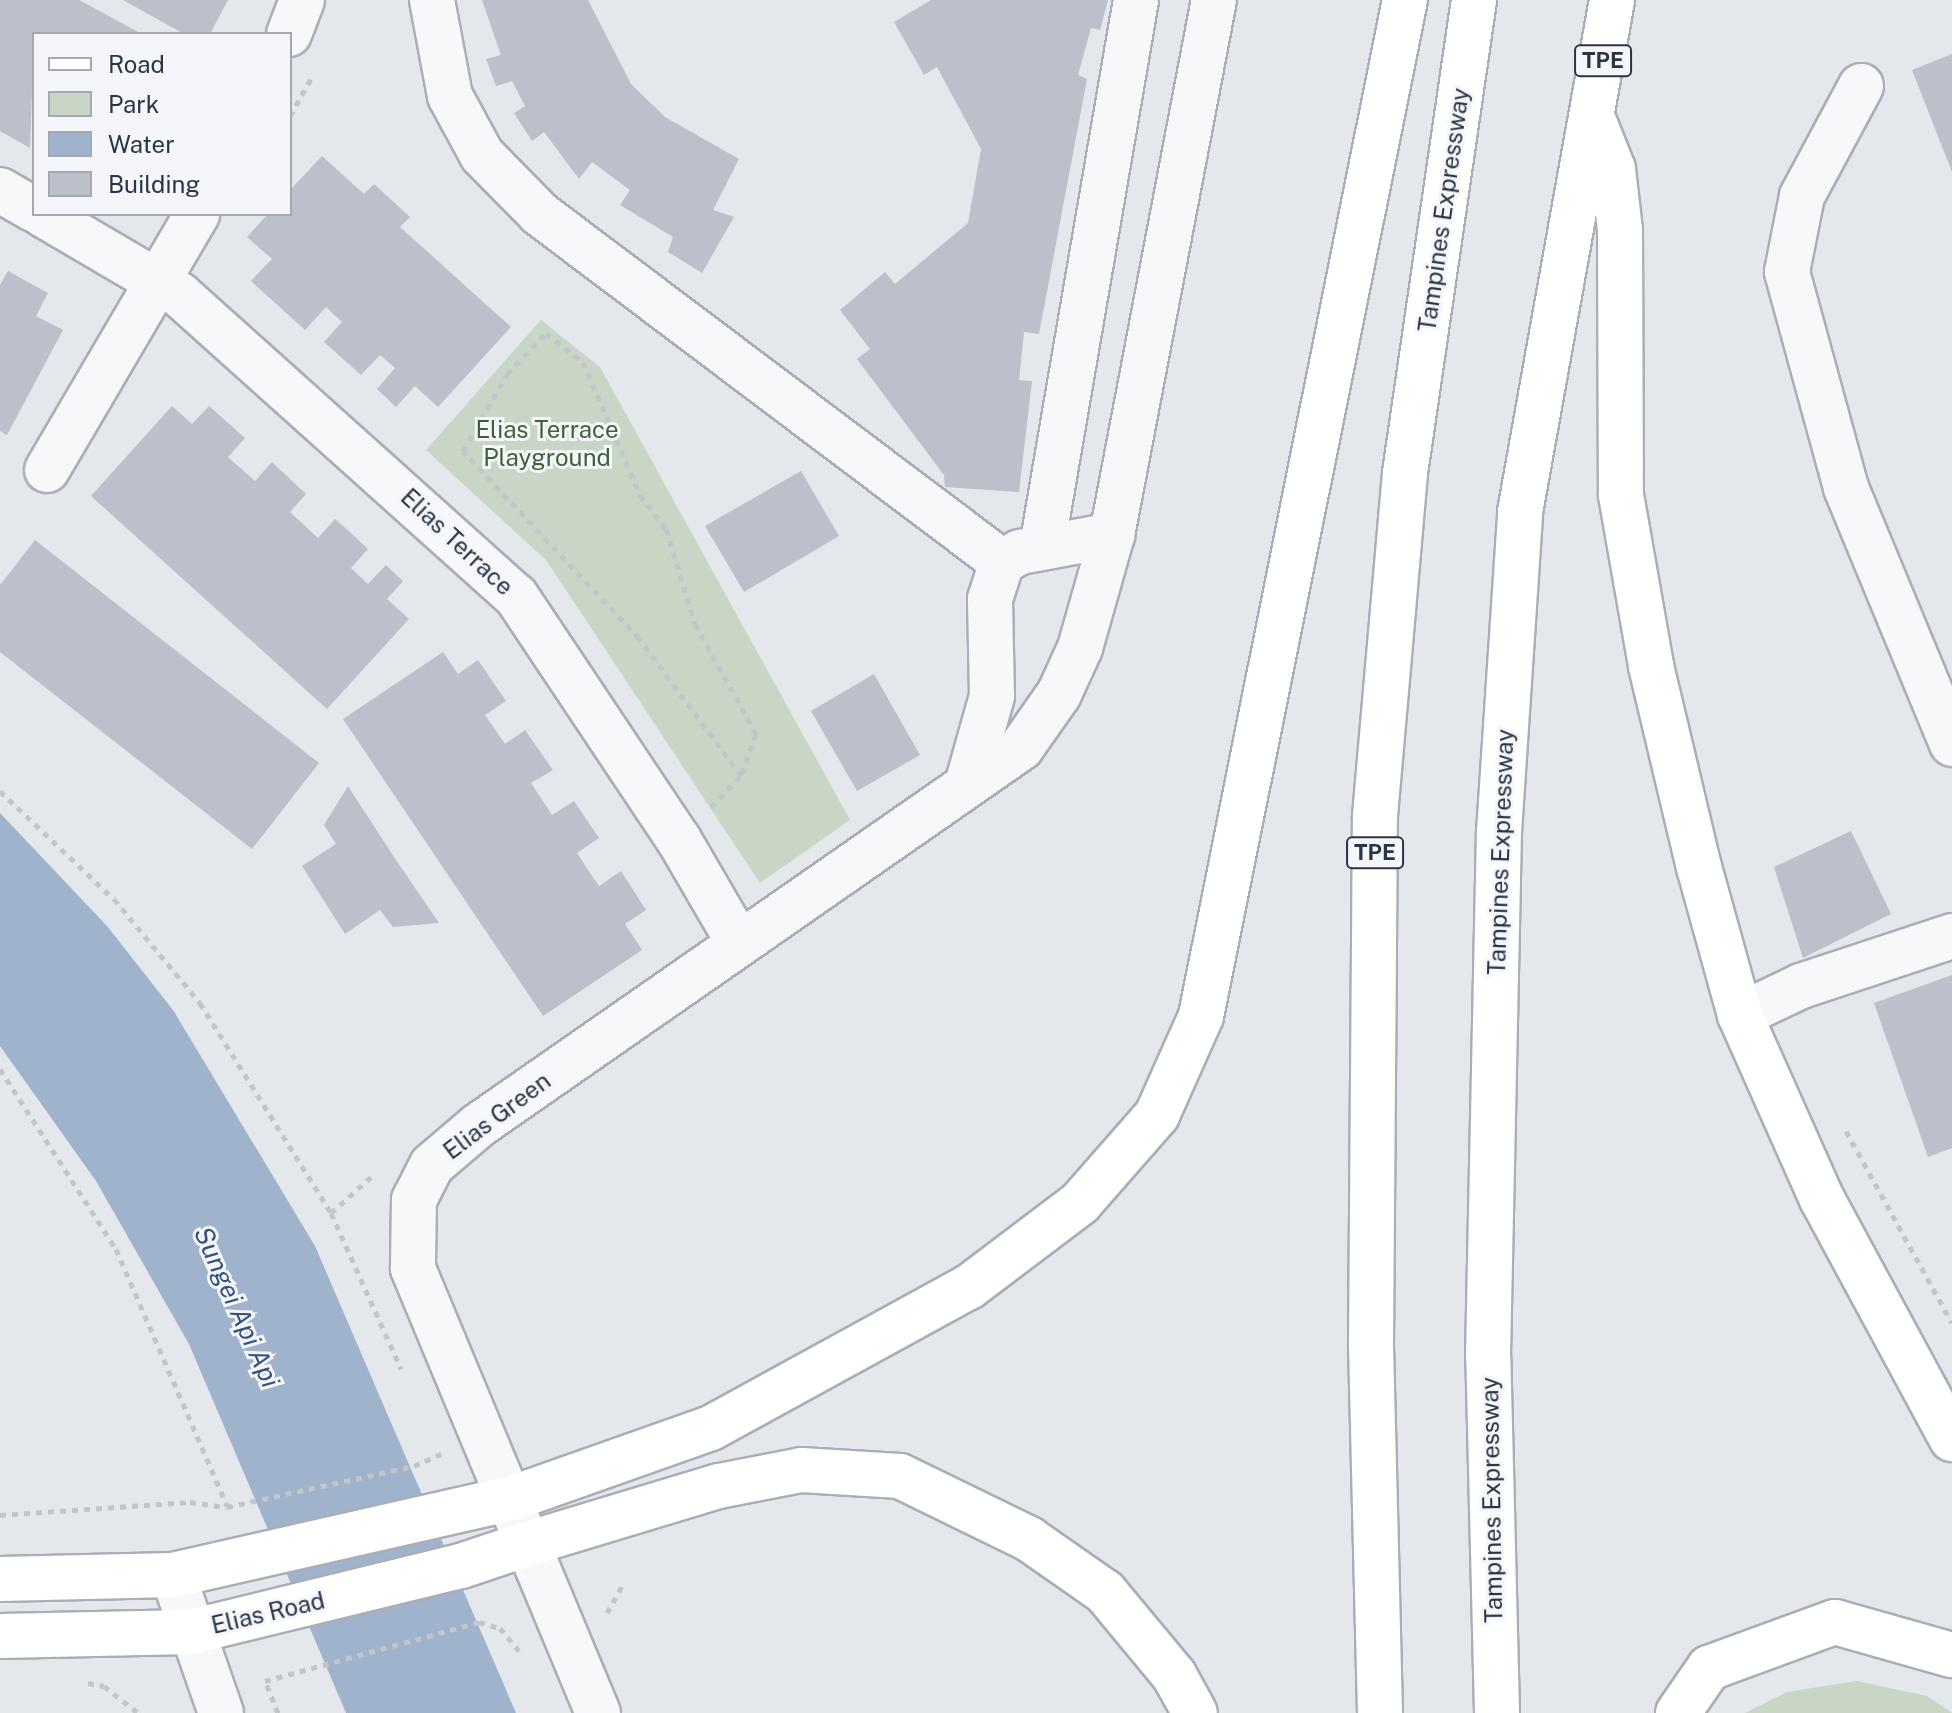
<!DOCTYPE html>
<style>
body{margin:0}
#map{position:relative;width:1952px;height:1713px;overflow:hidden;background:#e4e7ec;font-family:"Public Sans",sans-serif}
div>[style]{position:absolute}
.green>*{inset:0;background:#c9d6c5}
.water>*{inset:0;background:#9fb4cc}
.building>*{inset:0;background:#bbc0ca}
.path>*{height:5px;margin-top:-2.5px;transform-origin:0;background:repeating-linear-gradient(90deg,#c2c5cb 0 6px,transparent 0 12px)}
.roads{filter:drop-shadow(2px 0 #a9aeb7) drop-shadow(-2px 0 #a9aeb7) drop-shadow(0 2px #a9aeb7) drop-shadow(0 -2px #a9aeb7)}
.minor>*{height:44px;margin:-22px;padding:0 22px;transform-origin:22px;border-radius:22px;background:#f7f8fa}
.major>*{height:44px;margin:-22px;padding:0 22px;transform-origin:22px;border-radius:22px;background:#fff}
.highway>*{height:44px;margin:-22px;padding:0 22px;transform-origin:22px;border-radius:22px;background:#fff}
span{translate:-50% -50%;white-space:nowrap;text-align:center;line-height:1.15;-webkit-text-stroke:6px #f4f6f9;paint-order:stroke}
.shield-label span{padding:2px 6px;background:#f4f6f9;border:2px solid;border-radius:6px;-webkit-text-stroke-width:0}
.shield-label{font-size:22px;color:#2b3445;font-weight:700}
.street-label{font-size:24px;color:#2b3445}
.park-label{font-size:24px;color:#3f6138}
.water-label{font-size:26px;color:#34527a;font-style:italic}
.legend{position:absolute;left:32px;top:32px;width:260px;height:184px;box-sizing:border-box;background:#f4f6f9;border:2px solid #a4a8b1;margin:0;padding:10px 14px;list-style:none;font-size:24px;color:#2b3445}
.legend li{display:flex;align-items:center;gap:16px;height:40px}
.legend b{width:40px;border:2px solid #a4a8b1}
</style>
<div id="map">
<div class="green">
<i style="clip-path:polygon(541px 320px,600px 367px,850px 820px,760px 883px,546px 560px,426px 450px)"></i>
<i style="clip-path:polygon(1856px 1681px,1927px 1696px,1952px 1713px,1745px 1713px,1787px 1692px)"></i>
</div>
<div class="water">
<i style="clip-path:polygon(0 813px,107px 926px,173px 1010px,315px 1246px,516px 1713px,346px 1713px,189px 1344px,96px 1181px,0 1046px)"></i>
</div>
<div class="building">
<i style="clip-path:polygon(0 0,79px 0,142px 34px,34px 34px,30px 148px,0 131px)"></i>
<i style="clip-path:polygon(123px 0,228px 0,210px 34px,184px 34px)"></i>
<i style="clip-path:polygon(482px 0,588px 0,631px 84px,665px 117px,739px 159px,713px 210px,734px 217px,702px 273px,668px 252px,673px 237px,620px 205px,630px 190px,592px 162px,579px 179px,544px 132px,532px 141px,514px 113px,525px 106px,512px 81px,496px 86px,486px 59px,501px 55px)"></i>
<i style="clip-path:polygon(931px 0,1108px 0,1100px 30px,1091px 28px,1078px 75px,1087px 79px,1039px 334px,1024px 332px,1019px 380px,1032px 381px,1019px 492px,945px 487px,944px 475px,857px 359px,870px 349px,840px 310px,885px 272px,895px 284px,968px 223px,981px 149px,937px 67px,924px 75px,894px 22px)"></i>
<i style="clip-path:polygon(1952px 54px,1952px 172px,1912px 70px)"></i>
<i style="clip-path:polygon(322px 156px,364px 194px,374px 184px,410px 217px,400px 227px,511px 327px,438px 407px,415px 386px,396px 407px,377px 389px,395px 368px,380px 355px,361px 375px,324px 342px,342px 322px,326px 307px,305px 330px,251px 281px,272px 259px,247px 237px,268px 214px,290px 214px,290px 190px)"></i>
<i style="clip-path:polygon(8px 271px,48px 293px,36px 316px,63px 330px,7px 435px,0 431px,0 285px)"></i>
<i style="clip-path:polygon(172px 406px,192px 424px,209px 406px,245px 438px,228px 457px,255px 481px,272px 462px,306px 494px,290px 512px,318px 538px,335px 519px,353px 535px,368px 549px,351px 568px,368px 584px,386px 565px,403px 581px,387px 599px,409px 619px,327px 709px,91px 496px)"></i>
<i style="clip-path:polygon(801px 471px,839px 536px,744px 592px,705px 526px)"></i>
<i style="clip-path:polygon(35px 540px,319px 763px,252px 849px,0 652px,0 585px)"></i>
<i style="clip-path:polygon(443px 652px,458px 674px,478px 660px,506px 701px,485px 715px,496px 731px,505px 744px,525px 730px,553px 770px,531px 783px,552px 815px,574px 801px,599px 838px,577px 853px,590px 873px,599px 886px,621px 871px,646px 910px,625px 924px,642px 950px,543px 1016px,343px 719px)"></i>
<i style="clip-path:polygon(874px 674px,920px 755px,857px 791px,811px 711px)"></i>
<i style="clip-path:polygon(348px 786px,392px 854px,439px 923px,393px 927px,380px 910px,345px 934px,302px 866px,336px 844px,324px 825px)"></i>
<i style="clip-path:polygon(1851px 831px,1891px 914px,1803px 958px,1774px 867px)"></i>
<i style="clip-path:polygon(1952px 975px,1952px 1148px,1928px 1157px,1874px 1003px)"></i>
</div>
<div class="path">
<i style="left:290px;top:116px;width:47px;rotate:-60.7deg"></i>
<i style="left:0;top:791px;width:157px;rotate:43.5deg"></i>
<i style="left:114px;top:899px;width:135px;rotate:50.4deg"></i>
<i style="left:200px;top:1003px;width:248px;rotate:58deg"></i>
<i style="left:331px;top:1213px;width:171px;rotate:65.8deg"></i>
<i style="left:711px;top:807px;width:43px;rotate:-45.9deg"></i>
<i style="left:741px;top:776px;width:172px;rotate:-126.5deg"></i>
<i style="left:639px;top:638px;width:257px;rotate:-133.3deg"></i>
<i style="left:463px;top:451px;width:89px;rotate:-60.3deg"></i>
<i style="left:507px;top:374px;width:57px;rotate:-46.4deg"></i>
<i style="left:546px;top:333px;width:47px;rotate:38.1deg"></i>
<i style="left:583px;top:362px;width:145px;rotate:66.8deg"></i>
<i style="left:640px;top:495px;width:43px;rotate:52.6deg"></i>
<i style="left:666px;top:529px;width:99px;rotate:73deg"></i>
<i style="left:695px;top:624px;width:126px;rotate:61deg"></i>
<i style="left:756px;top:734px;width:45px;rotate:109.7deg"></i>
<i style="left:0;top:1069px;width:214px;rotate:57.2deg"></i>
<i style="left:116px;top:1249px;width:280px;rotate:66.6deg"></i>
<i style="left:1846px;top:1131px;width:219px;rotate:61.1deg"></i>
<i style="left:331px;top:1213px;width:57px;rotate:-42.1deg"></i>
<i style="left:0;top:1515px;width:190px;rotate:-3.9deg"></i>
<i style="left:190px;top:1502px;width:37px;rotate:8deg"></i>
<i style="left:227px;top:1507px;width:191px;rotate:-12.4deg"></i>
<i style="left:414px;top:1466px;width:30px;rotate:-24deg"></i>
<i style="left:607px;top:1613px;width:33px;rotate:-61deg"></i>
<i style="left:88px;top:1683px;width:16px;rotate:11deg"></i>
<i style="left:104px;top:1686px;width:43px;rotate:38.5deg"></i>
<i style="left:278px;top:1713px;width:35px;rotate:-112deg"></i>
<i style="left:265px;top:1681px;width:222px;rotate:-15.4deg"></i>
<i style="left:479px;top:1622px;width:22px;rotate:16deg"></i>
<i style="left:500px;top:1628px;width:33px;rotate:50deg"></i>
</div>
<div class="roads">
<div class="minor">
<i style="left:432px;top:0;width:98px;rotate:79.4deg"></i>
<i style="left:450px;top:96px;width:67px;rotate:61.5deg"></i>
<i style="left:482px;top:155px;width:83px;rotate:45.5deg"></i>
<i style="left:540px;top:214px;width:578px;rotate:36.99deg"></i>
<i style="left:289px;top:34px;width:36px;rotate:-69deg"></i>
<i style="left:1861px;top:86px;width:125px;rotate:118.2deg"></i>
<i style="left:1802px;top:196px;width:77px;rotate:101.2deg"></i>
<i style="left:1787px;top:272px;width:224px;rotate:74.7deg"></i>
<i style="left:1846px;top:488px;width:277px;rotate:67.5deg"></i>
<i style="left:0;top:190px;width:39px;rotate:30deg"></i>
<i style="left:42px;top:214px;width:160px;rotate:30.4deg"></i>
<i style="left:180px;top:295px;width:451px;rotate:41.9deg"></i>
<i style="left:516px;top:596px;width:293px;rotate:56.3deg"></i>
<i style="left:679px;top:840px;width:119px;rotate:59.8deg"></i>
<i style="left:47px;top:470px;width:297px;rotate:-59.6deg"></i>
<i style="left:1042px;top:547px;width:555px;rotate:-80.25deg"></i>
<i style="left:967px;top:785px;width:92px;rotate:-74.3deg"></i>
<i style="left:992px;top:696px;width:97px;rotate:-91.2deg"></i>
<i style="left:990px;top:599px;width:39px;rotate:-72deg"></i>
<i style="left:1002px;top:562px;width:21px;rotate:-29deg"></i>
<i style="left:1020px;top:552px;width:94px;rotate:-10.5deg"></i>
<i style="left:1740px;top:1015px;width:68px;rotate:-25.4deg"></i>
<i style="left:1801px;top:986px;width:159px;rotate:-18.3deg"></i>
<i style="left:173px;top:1575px;width:146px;rotate:70.8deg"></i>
<i style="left:598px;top:1713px;width:482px;rotate:-112.6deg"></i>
<i style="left:413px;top:1268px;width:68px;rotate:-89.2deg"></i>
<i style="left:414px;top:1200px;width:39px;rotate:-63deg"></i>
<i style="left:432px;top:1165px;width:62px;rotate:-40.4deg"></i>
<i style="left:479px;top:1125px;width:660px;rotate:-34.82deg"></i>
<i style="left:1021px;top:748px;width:66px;rotate:-54.9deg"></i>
<i style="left:1059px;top:694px;width:51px;rotate:-65.5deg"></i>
<i style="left:1080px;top:648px;width:117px;rotate:-74.2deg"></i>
<i style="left:1112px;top:535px;width:545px;rotate:-79.21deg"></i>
</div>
<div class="major">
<i style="left:0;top:1579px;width:173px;rotate:-1.3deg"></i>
<i style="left:173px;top:1575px;width:349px;rotate:-12.8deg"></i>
<i style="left:0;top:1636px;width:190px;rotate:-1.2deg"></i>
<i style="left:190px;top:1632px;width:279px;rotate:-13.7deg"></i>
<i style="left:461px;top:1566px;width:73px;rotate:-18.4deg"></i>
</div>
<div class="highway">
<i style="left:1595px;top:124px;width:48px;rotate:68.2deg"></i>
<i style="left:1613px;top:169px;width:61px;rotate:83.5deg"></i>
<i style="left:1620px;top:230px;width:265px;rotate:89.8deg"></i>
<i style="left:1621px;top:495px;width:174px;rotate:80deg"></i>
<i style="left:1651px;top:666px;width:207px;rotate:76.6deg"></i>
<i style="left:1699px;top:867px;width:154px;rotate:74.5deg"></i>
<i style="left:1740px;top:1015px;width:201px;rotate:66deg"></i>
<i style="left:1822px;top:1199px;width:273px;rotate:61.6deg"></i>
<i style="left:513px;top:1498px;width:210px;rotate:-19.5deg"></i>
<i style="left:711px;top:1428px;width:294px;rotate:-28.7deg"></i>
<i style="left:969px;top:1287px;width:139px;rotate:-37.1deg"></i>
<i style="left:1080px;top:1203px;width:117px;rotate:-48.8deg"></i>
<i style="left:1157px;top:1115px;width:108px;rotate:-66deg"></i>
<i style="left:1201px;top:1016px;width:1036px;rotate:-78.65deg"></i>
<i style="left:530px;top:1543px;width:197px;rotate:-16.8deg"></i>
<i style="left:719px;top:1486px;width:84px;rotate:-11deg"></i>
<i style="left:801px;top:1470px;width:99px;rotate:3.5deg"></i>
<i style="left:900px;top:1476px;width:144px;rotate:26deg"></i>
<i style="left:1029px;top:1539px;width:93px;rotate:34.9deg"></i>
<i style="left:1105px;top:1592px;width:108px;rotate:50.3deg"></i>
<i style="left:1174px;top:1675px;width:43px;rotate:61.1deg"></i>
<i style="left:1380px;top:1713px;width:369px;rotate:-91.4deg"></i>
<i style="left:1371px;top:1344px;width:528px;rotate:-89.57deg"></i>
<i style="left:1375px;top:816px;width:344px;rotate:-85deg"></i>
<i style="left:1405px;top:473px;width:478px;rotate:-81.7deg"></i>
<i style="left:1497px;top:1713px;width:357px;rotate:-91.4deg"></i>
<i style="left:1488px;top:1356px;width:524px;rotate:-88.8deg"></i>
<i style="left:1499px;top:832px;width:321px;rotate:-86.2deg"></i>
<i style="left:1520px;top:512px;width:520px;rotate:-79.81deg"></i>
<i style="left:1678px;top:1713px;width:55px;rotate:-55.4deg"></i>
<i style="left:1709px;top:1668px;width:134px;rotate:-20.1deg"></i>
<i style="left:1835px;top:1622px;width:122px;rotate:15.8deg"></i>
</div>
</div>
<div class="shield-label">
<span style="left:1603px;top:61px">TPE</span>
<span style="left:1375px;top:853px">TPE</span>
</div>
<div class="street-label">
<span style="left:1444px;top:210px;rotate:-82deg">Tampines Expressway</span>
<span style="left:457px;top:542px;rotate:43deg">Elias Terrace</span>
<span style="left:1501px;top:852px;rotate:-88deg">Tampines Expressway</span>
<span style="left:497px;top:1116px;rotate:-37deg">Elias Green</span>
<span style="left:1492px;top:1500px;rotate:-91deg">Tampines Expressway</span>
<span style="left:268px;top:1613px;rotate:-13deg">Elias Road</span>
</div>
<div class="park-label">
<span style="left:547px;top:444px">Elias Terrace<br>Playground</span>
</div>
<div class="water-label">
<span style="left:237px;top:1307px;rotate:66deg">Sungei Api Api</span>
</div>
<ul class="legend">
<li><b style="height:10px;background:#fff"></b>Road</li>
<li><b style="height:22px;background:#c9d6c5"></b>Park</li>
<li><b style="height:22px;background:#9fb4cc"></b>Water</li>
<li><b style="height:22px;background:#bbc0ca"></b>Building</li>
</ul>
</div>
